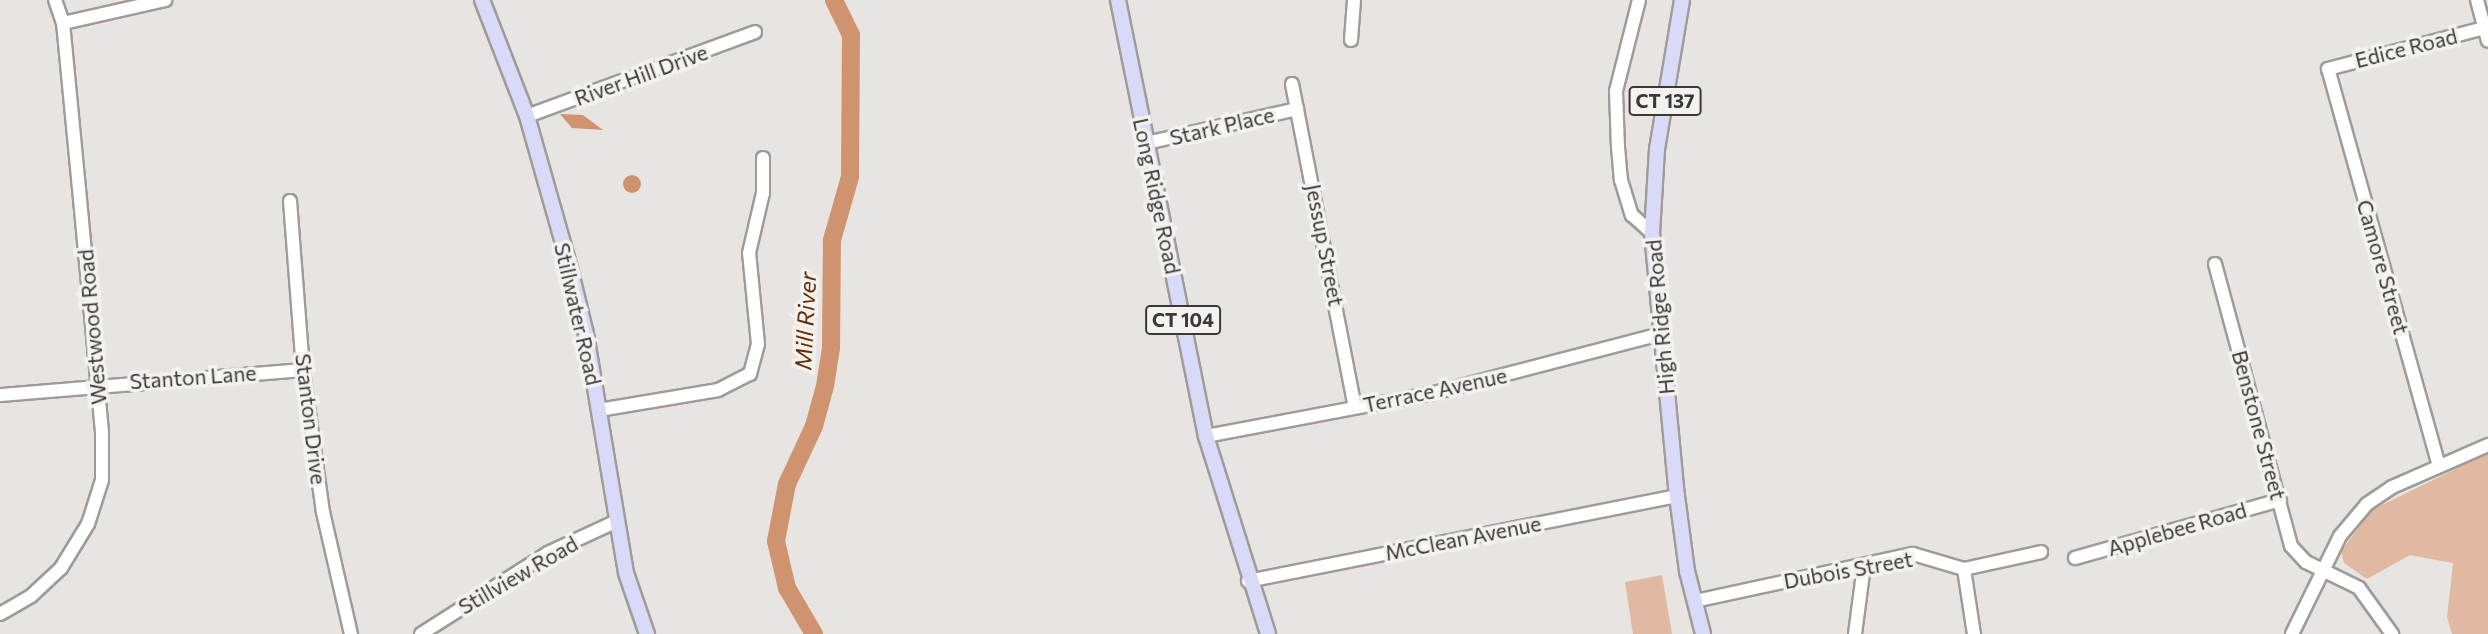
<!DOCTYPE html>
<style>
body{margin:0}
#map{position:relative;width:2488px;height:634px;overflow:hidden;background:#e8e4e1;font-family:Commissioner,sans-serif}
div>[style]{position:absolute}
.green>*{inset:0;background:#e1b9a2}
.water>*{inset:0;background:#d09370}
.round{border-radius:50%}
.river>*{height:18px;margin:-9px;padding:0 9px;transform-origin:9px;border-radius:9px;background:#d09370}
.roads{filter:drop-shadow(2px 0 #9f9b99) drop-shadow(-2px 0 #9f9b99) drop-shadow(0 2px #9f9b99) drop-shadow(0 -2px #9f9b99)}
.minor>*{height:12px;margin:-6px;padding:0 6px;transform-origin:6px;border-radius:6px;background:#fff}
.major>*{height:14px;margin:-7px;padding:0 7px;transform-origin:7px;border-radius:7px;background:#d8daf8}
span{translate:-50% -50%;white-space:nowrap;text-align:center;line-height:1.15;-webkit-text-stroke:7px #f5f1ef;paint-order:stroke}
.shield-label span{padding:2px 5px;background:#f5f1ef;border:2px solid;border-radius:5px;-webkit-text-stroke-width:0}
.shield-label{font-size:19px;color:#3b3938;font-weight:700}
.street-label{font-size:21px;color:#3b3938}
.water-label{font-size:23px;color:#652d02;font-style:italic}
</style>
<div id="map">
<div class="green">
<i style="clip-path:polygon(2488px 453px,2488px 634px,2452px 634px,2447px 617px,2453px 563px,2410px 555px,2367px 579px,2344px 563px,2341px 551px,2372px 510px)"></i>
<i style="clip-path:polygon(1662px 575px,1672px 634px,1633px 634px,1625px 582px)"></i>
</div>
<div class="water">
<i style="clip-path:polygon(560px 114px,583px 115px,603px 130px,572px 128px)"></i>
<i class="round" style="left:623px;top:175px;width:18px;height:18px"></i>
</div>
<div class="river">
<i style="left:814px;top:634px;width:53px;rotate:-120.4deg"></i>
<i style="left:787px;top:588px;width:48px;rotate:-103.2deg"></i>
<i style="left:776px;top:541px;width:58px;rotate:-79.1deg"></i>
<i style="left:787px;top:484px;width:64px;rotate:-65deg"></i>
<i style="left:814px;top:426px;width:41px;rotate:-74.6deg"></i>
<i style="left:825px;top:386px;width:38px;rotate:-81deg"></i>
<i style="left:831px;top:348px;width:108px;rotate:-89.5deg"></i>
<i style="left:832px;top:240px;width:66px;rotate:-74.1deg"></i>
<i style="left:850px;top:177px;width:142px;rotate:-89.6deg"></i>
<i style="left:851px;top:35px;width:39px;rotate:-116deg"></i>
</div>
<div class="roads">
<div class="minor">
<i style="left:1639px;top:0;width:94px;rotate:104.2deg"></i>
<i style="left:1616px;top:91px;width:56px;rotate:88deg"></i>
<i style="left:1618px;top:147px;width:33px;rotate:85deg"></i>
<i style="left:1621px;top:180px;width:37px;rotate:73deg"></i>
<i style="left:1632px;top:215px;width:27px;rotate:42deg"></i>
<i style="left:2477px;top:0;width:42px;rotate:75deg"></i>
<i style="left:63px;top:23px;width:105px;rotate:-12.7deg"></i>
<i style="left:1351px;top:40px;width:40px;rotate:-85.7deg"></i>
<i style="left:1292px;top:84px;width:329px;rotate:79deg"></i>
<i style="left:527px;top:116px;width:243px;rotate:-20.2deg"></i>
<i style="left:1146px;top:143px;width:155px;rotate:-12.7deg"></i>
<i style="left:290px;top:201px;width:169px;rotate:85.6deg"></i>
<i style="left:303px;top:370px;width:143px;rotate:82deg"></i>
<i style="left:323px;top:512px;width:125px;rotate:77.1deg"></i>
<i style="left:2215px;top:264px;width:292px;rotate:74.9deg"></i>
<i style="left:2291px;top:546px;width:22px;rotate:47deg"></i>
<i style="left:2306px;top:562px;width:59px;rotate:26.1deg"></i>
<i style="left:2359px;top:588px;width:57px;rotate:54.3deg"></i>
<i style="left:0;top:395px;width:304px;rotate:-4.7deg"></i>
<i style="left:599px;top:410px;width:121px;rotate:-9.5deg"></i>
<i style="left:718px;top:390px;width:36px;rotate:-27deg"></i>
<i style="left:750px;top:374px;width:31px;rotate:-75deg"></i>
<i style="left:758px;top:344px;width:91px;rotate:-95.6deg"></i>
<i style="left:749px;top:253px;width:62px;rotate:-76.9deg"></i>
<i style="left:763px;top:193px;width:35px;rotate:-90deg"></i>
<i style="left:1206px;top:436px;width:232px;rotate:-10.7deg"></i>
<i style="left:1434px;top:393px;width:235px;rotate:-14.6deg"></i>
<i style="left:2439px;top:466px;width:412px;rotate:-105.6deg"></i>
<i style="left:2328px;top:69px;width:161px;rotate:-14.7deg"></i>
<i style="left:2075px;top:558px;width:213px;rotate:-15.8deg"></i>
<i style="left:1964px;top:569px;width:66px;rotate:81.3deg"></i>
<i style="left:1248px;top:581px;width:437px;rotate:-11.2deg"></i>
<i style="left:1695px;top:601px;width:223px;rotate:-12.2deg"></i>
<i style="left:1913px;top:554px;width:53px;rotate:16.4deg"></i>
<i style="left:1964px;top:569px;width:79px;rotate:-12.4deg"></i>
<i style="left:0;top:614px;width:36px;rotate:-30deg"></i>
<i style="left:31px;top:596px;width:41px;rotate:-43deg"></i>
<i style="left:61px;top:568px;width:52px;rotate:-58.5deg"></i>
<i style="left:88px;top:524px;width:46px;rotate:-72.3deg"></i>
<i style="left:102px;top:480px;width:48px;rotate:-90deg"></i>
<i style="left:102px;top:432px;width:234px;rotate:-95.4deg"></i>
<i style="left:80px;top:199px;width:177px;rotate:-95.5deg"></i>
<i style="left:63px;top:23px;width:24px;rotate:-109deg"></i>
<i style="left:421px;top:634px;width:151px;rotate:-32.5deg"></i>
<i style="left:548px;top:553px;width:76px;rotate:-24.9deg"></i>
<i style="left:1855px;top:634px;width:69px;rotate:-82.5deg"></i>
<i style="left:2292px;top:634px;width:109px;rotate:-63.9deg"></i>
<i style="left:2340px;top:536px;width:42px;rotate:-49.8deg"></i>
<i style="left:2367px;top:504px;width:30px;rotate:-34deg"></i>
<i style="left:2392px;top:487px;width:105px;rotate:-23.6deg"></i>
</div>
<div class="major">
<i style="left:482px;top:0;width:124px;rotate:68.8deg"></i>
<i style="left:527px;top:116px;width:158px;rotate:74.2deg"></i>
<i style="left:570px;top:268px;width:68px;rotate:76.4deg"></i>
<i style="left:586px;top:334px;width:242px;rotate:80.5deg"></i>
<i style="left:626px;top:573px;width:65px;rotate:71deg"></i>
<i style="left:1118px;top:0;width:445px;rotate:78.6deg"></i>
<i style="left:1206px;top:436px;width:207px;rotate:72.6deg"></i>
<i style="left:1682px;top:0;width:151px;rotate:99.5deg"></i>
<i style="left:1657px;top:149px;width:84px;rotate:93.4deg"></i>
<i style="left:1652px;top:233px;width:264px;rotate:84.6deg"></i>
<i style="left:1677px;top:496px;width:76px;rotate:82.4deg"></i>
<i style="left:1687px;top:571px;width:65px;rotate:75.7deg"></i>
</div>
</div>
<div class="shield-label">
<span style="left:1665px;top:101px">CT 137</span>
<span style="left:1183px;top:320px">CT 104</span>
</div>
<div class="street-label">
<span style="left:2406px;top:48px;rotate:-14deg">Edice Road</span>
<span style="left:641px;top:75px;rotate:-20deg">River Hill Drive</span>
<span style="left:1222px;top:126px;rotate:-13deg">Stark Place</span>
<span style="left:1157px;top:196px;rotate:78deg">Long Ridge Road</span>
<span style="left:1325px;top:245px;rotate:79deg">Jessup Street</span>
<span style="left:2383px;top:267px;rotate:74deg">Camore Street</span>
<span style="left:578px;top:314px;rotate:77deg">Stillwater Road</span>
<span style="left:1660px;top:317px;rotate:-95deg">High Ridge Road</span>
<span style="left:92px;top:327px;rotate:-95deg">Westwood Road</span>
<span style="left:193px;top:377px;rotate:-4deg">Stanton Lane</span>
<span style="left:1435px;top:390px;rotate:-12deg">Terrace Avenue</span>
<span style="left:311px;top:419px;rotate:83deg">Stanton Drive</span>
<span style="left:2259px;top:425px;rotate:75deg">Benstone Street</span>
<span style="left:2177px;top:529px;rotate:-16deg">Applebee Road</span>
<span style="left:1463px;top:538px;rotate:-11deg">McClean Avenue</span>
<span style="left:1848px;top:570px;rotate:-10deg">Dubois Street</span>
<span style="left:518px;top:575px;rotate:-30deg">Stillview Road</span>
</div>
<div class="water-label">
<span style="left:805px;top:321px;rotate:-87deg">Mill River</span>
</div>
</div>
